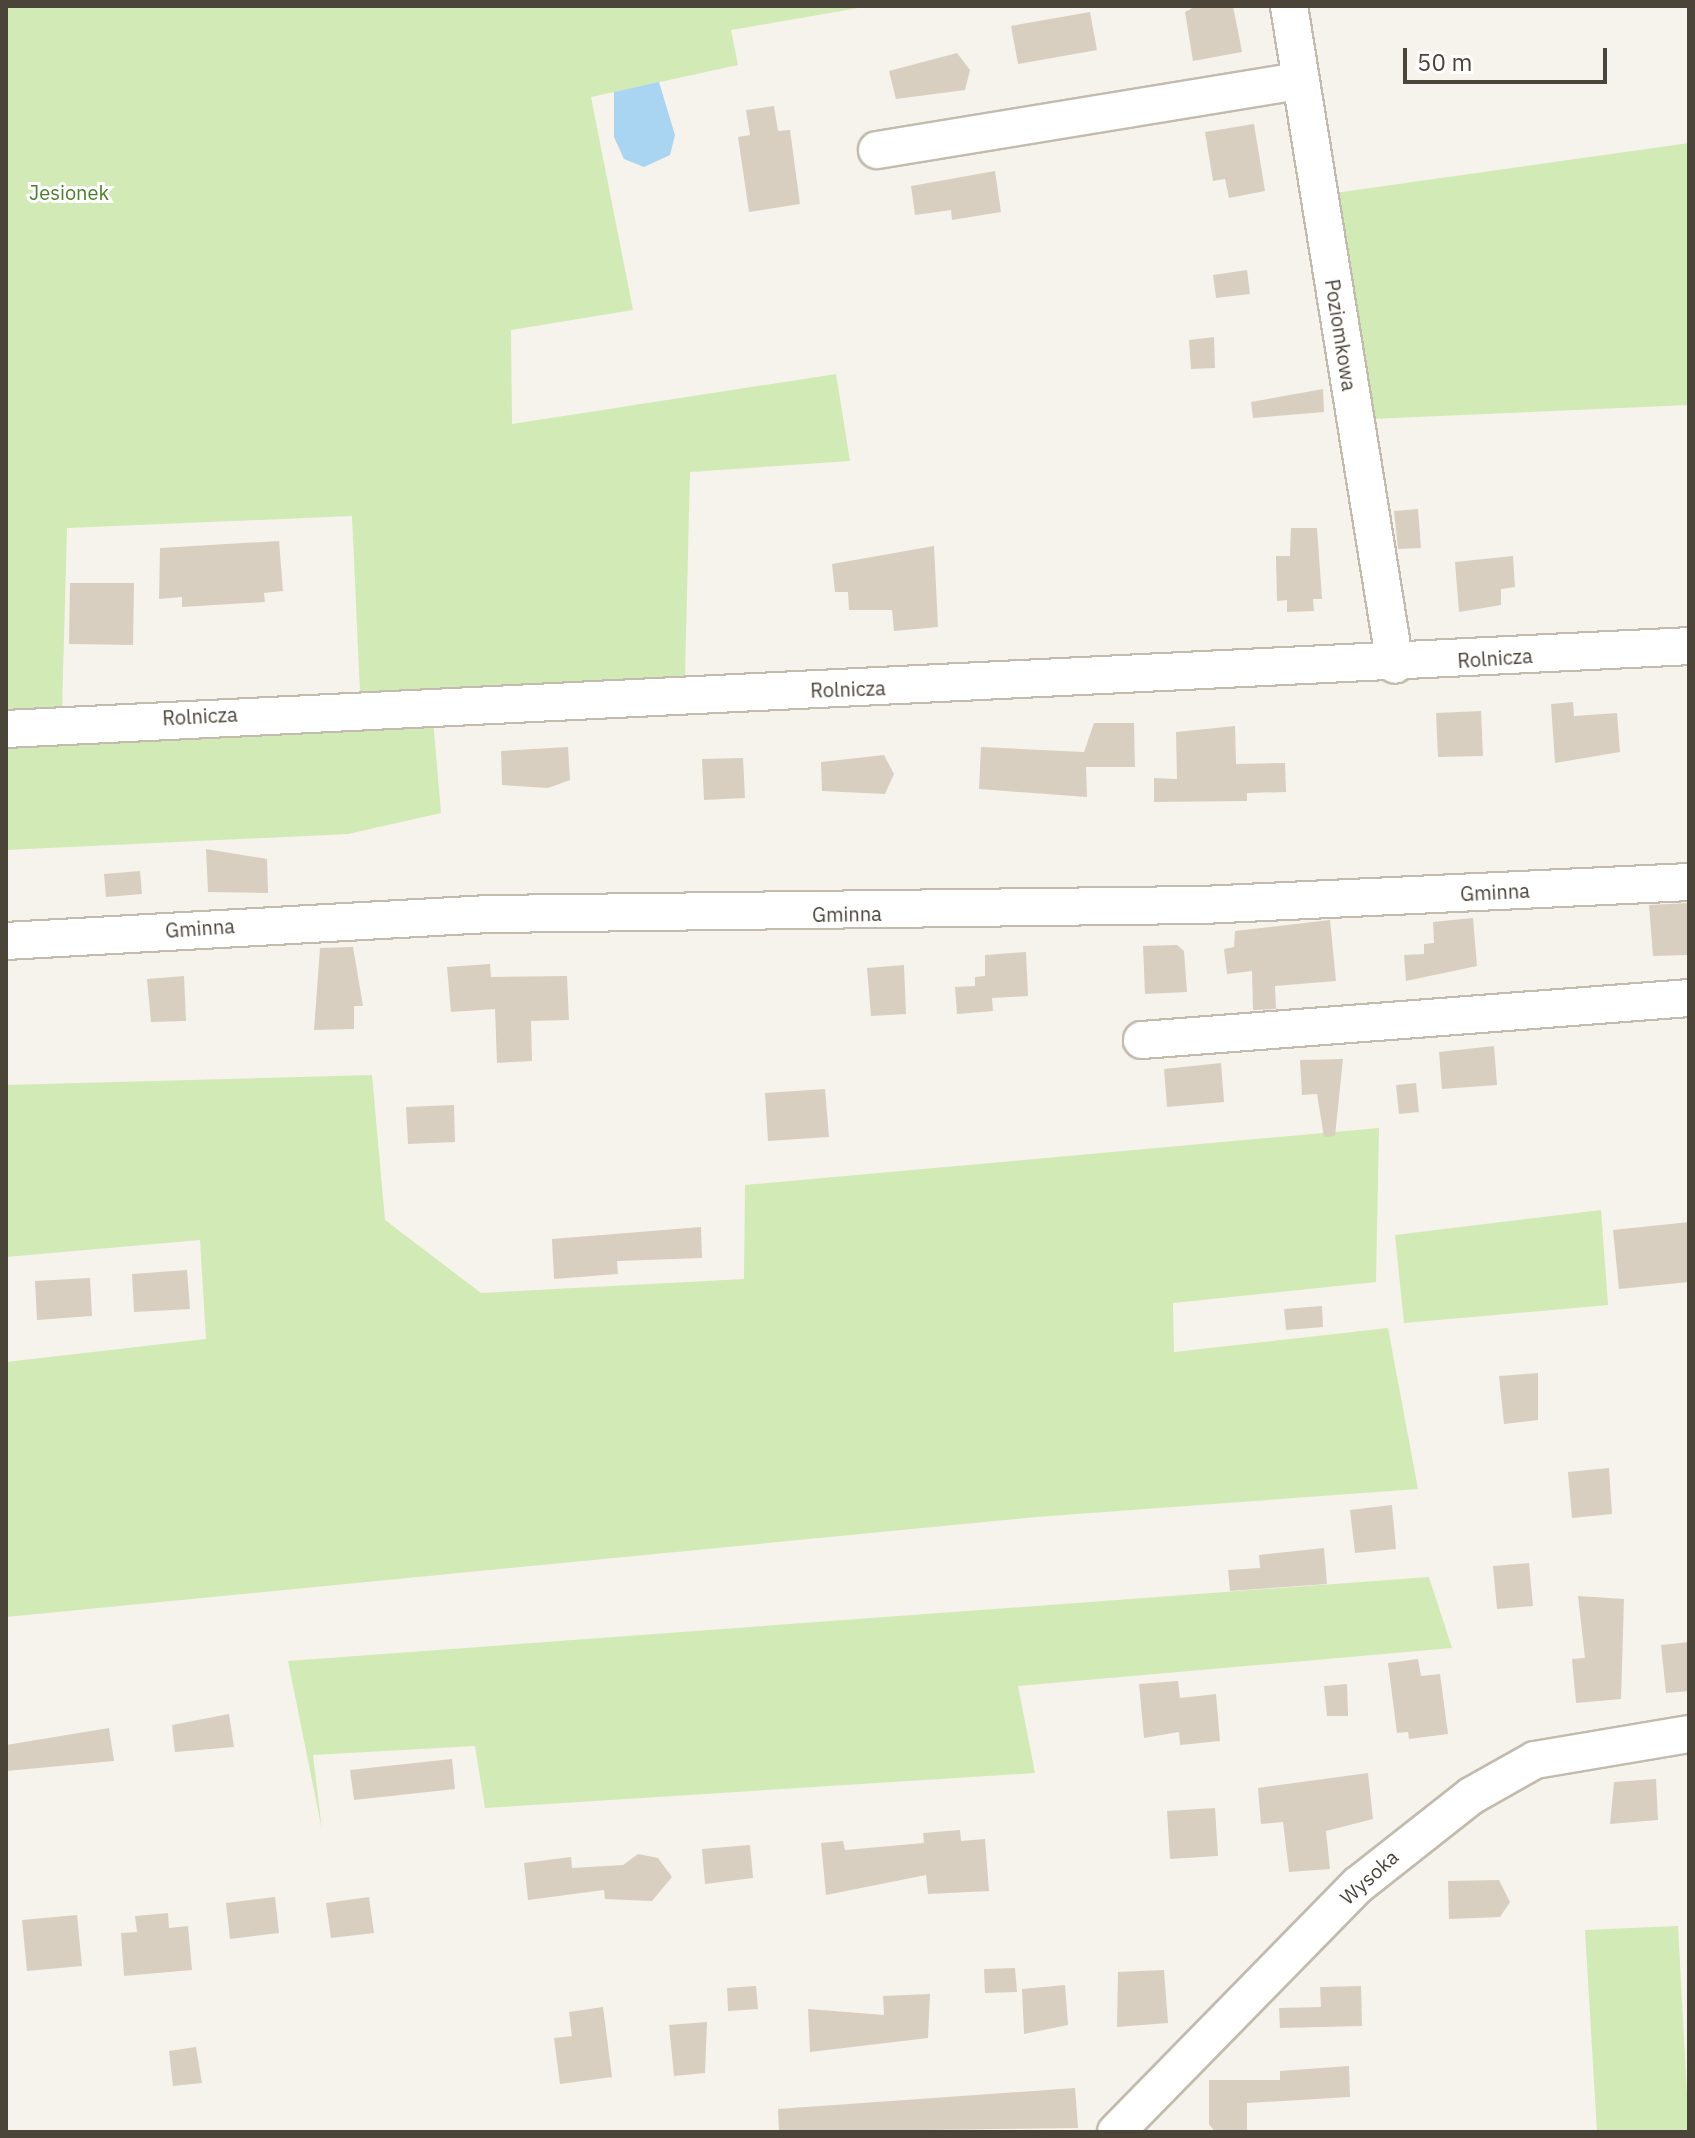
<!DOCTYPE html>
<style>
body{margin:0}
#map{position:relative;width:1695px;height:2138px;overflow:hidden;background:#f6f3ec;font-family:"IBM Plex Sans",sans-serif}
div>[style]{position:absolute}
.green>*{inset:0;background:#d2eab5}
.water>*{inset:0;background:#a9d4f2}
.building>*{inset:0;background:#d8cfc1}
.roads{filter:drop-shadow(2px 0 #c2bbae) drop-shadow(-2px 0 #c2bbae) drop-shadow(0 2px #c2bbae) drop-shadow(0 -2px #c2bbae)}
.minor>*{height:36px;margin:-18px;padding:0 18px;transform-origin:18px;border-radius:18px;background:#fff}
span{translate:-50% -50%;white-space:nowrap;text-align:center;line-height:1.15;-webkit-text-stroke:6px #fff;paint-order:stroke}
.park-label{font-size:20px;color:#4a7f2a}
.street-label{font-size:20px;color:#4b4439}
.frame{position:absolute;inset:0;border:8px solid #4b4439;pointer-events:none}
.scale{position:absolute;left:1403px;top:48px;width:204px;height:36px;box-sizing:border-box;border:4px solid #4b4439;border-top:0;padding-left:10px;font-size:24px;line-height:28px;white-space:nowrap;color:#4b4439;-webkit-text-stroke:6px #fff;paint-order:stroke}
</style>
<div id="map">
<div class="green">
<i style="clip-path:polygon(6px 6px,870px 6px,731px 30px,738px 65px,591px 97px,633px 310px,511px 330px,512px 424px,836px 374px,850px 461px,690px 472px,685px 677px,360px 693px,352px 516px,67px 528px,62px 710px,6px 712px)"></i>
<i style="clip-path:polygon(1689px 143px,1689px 405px,1371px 419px,1335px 193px)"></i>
<i style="clip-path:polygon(433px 719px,441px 813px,348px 834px,6px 850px,6px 745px)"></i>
<i style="clip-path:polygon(372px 1075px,385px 1220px,481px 1293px,744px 1279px,745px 1185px,1379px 1128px,1376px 1282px,1173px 1303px,1174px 1352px,1388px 1328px,1418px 1489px,1036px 1517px,6px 1617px,6px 1362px,206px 1339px,200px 1240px,6px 1257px,6px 1085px)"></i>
<i style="clip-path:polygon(1601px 1210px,1608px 1305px,1404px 1323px,1395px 1235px)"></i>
<i style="clip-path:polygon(1429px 1577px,1452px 1648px,1018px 1686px,1035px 1773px,485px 1808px,475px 1746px,313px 1755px,322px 1830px,288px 1661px)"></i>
<i style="clip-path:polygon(1678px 1926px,1689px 2132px,1597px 2132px,1585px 1930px)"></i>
</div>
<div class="water">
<i style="clip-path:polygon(659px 82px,675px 135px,670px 155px,644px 167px,624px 159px,614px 137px,614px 92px)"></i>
</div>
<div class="building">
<i style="clip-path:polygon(1196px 6px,1233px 6px,1242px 52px,1193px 61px,1185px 12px)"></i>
<i style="clip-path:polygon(1090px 12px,1097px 50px,1018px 64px,1011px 26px)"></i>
<i style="clip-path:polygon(957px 53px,970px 70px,965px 90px,896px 99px,889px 71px)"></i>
<i style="clip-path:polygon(774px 106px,778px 131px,790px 130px,800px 204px,749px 212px,738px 137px,750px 135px,746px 110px)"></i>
<i style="clip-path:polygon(1254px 124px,1265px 191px,1229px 198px,1225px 179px,1213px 181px,1205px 132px)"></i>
<i style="clip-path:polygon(995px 171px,1001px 212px,952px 220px,951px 210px,915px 215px,911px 186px)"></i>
<i style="clip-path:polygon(1247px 270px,1250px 294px,1216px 298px,1213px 275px)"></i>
<i style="clip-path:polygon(1214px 337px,1215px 368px,1191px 369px,1189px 340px)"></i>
<i style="clip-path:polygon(1323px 389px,1324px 412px,1253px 418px,1251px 402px)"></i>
<i style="clip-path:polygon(1418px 509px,1421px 548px,1398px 549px,1394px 511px)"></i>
<i style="clip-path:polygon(1291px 528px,1317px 528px,1322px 599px,1313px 599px,1314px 611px,1287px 612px,1287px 600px,1277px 601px,1276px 556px,1290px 556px)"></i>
<i style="clip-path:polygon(279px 541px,283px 591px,264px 593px,265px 602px,182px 607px,182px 597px,159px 599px,160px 548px)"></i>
<i style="clip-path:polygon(934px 546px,938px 627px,894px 631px,892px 610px,849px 610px,848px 592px,835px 592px,832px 564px)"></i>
<i style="clip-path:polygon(1513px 556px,1515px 587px,1501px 589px,1501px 605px,1459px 612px,1455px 562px)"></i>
<i style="clip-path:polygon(70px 583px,134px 583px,133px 645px,69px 644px)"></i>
<i style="clip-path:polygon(1573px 702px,1574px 716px,1617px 713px,1620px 752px,1555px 763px,1551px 704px)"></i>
<i style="clip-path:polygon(1481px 711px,1483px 756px,1438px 757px,1436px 713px)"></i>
<i style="clip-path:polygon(1094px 723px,1134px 723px,1135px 767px,1086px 767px,1087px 797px,979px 789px,981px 747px,1084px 752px)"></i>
<i style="clip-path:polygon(1235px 726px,1236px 764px,1285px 763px,1286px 792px,1247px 793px,1247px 801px,1154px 802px,1154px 778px,1177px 779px,1176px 732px)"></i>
<i style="clip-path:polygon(568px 747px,570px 780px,548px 788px,502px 785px,501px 751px)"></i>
<i style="clip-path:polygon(884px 755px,894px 774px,885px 794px,822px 791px,821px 762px)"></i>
<i style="clip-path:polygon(743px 758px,745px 798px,704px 800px,702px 759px)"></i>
<i style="clip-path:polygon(206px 849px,267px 859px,268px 893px,208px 892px)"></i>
<i style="clip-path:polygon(140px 871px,142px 894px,106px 897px,104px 874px)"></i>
<i style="clip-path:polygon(1688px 903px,1689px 955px,1653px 956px,1649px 905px)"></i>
<i style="clip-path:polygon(1473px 918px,1477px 966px,1406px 981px,1404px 955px,1424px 954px,1424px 944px,1434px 943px,1433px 922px)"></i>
<i style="clip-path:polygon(1330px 920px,1336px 981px,1275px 986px,1276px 1009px,1253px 1010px,1252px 971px,1227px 974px,1224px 949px,1234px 947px,1235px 931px)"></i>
<i style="clip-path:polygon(1177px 945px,1184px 951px,1187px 992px,1145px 994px,1143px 946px)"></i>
<i style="clip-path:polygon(353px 947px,363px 1006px,354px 1006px,354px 1029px,314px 1030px,320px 948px)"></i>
<i style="clip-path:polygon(1026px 952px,1028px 996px,992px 998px,993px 1011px,957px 1014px,955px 987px,975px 986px,975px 977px,985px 976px,985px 955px)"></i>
<i style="clip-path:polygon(490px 964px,491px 977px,567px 976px,569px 1020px,531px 1021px,532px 1061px,497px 1063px,495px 1009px,451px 1012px,447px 967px)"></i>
<i style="clip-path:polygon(904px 965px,906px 1014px,871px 1016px,867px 968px)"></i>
<i style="clip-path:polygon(184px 976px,186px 1021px,151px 1022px,147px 979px)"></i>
<i style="clip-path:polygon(1494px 1046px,1497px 1085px,1442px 1089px,1439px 1052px)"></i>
<i style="clip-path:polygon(1343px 1059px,1335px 1136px,1324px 1137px,1317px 1094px,1302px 1095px,1300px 1060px)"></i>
<i style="clip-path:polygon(1221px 1063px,1224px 1102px,1167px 1107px,1164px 1069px)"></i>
<i style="clip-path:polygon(1416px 1083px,1419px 1112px,1399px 1114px,1396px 1085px)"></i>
<i style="clip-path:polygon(825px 1089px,829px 1137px,768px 1141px,765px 1093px)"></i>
<i style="clip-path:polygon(454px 1105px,455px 1142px,408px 1144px,406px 1107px)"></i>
<i style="clip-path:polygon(1689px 1222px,1689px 1282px,1619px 1289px,1613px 1230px)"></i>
<i style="clip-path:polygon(701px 1227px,702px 1258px,617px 1261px,618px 1274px,554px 1279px,552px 1239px)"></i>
<i style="clip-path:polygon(187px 1270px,190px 1309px,134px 1312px,132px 1274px)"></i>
<i style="clip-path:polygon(90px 1278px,92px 1316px,37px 1320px,35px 1281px)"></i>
<i style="clip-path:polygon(1322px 1306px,1323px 1327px,1286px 1330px,1284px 1309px)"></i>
<i style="clip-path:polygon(1538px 1373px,1538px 1420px,1504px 1424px,1499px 1376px)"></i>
<i style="clip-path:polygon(1609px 1468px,1612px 1514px,1572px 1518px,1568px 1472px)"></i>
<i style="clip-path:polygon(1392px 1505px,1396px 1549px,1355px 1553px,1350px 1510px)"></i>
<i style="clip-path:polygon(1324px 1548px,1327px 1584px,1230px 1591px,1228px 1570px,1260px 1568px,1259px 1555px)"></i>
<i style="clip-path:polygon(1529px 1563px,1533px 1606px,1497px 1609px,1493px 1566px)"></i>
<i style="clip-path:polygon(1578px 1596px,1624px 1599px,1621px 1699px,1576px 1703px,1572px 1659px,1585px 1658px)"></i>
<i style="clip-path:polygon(1689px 1642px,1689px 1691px,1666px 1693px,1661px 1645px)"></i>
<i style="clip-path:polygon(1418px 1659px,1421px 1676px,1440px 1674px,1448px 1734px,1409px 1739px,1408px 1732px,1397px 1733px,1388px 1663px)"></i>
<i style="clip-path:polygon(1178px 1681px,1180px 1698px,1216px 1694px,1220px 1741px,1180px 1745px,1179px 1732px,1144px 1738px,1139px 1684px)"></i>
<i style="clip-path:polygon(1347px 1684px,1348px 1716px,1327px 1716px,1324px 1686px)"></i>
<i style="clip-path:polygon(229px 1714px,234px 1747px,175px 1752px,172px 1725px)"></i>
<i style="clip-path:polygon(109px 1728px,114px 1761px,6px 1771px,6px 1745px)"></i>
<i style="clip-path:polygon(452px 1759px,455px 1789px,354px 1800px,350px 1770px)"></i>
<i style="clip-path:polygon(1368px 1773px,1373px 1819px,1326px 1831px,1330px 1869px,1289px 1872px,1283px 1822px,1261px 1824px,1258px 1788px)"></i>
<i style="clip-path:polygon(1656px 1779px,1658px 1820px,1610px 1824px,1614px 1782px)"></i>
<i style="clip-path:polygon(1215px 1808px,1218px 1856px,1170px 1859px,1167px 1811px)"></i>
<i style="clip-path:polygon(960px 1830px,961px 1841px,985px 1839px,989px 1891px,928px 1894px,926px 1875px,826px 1895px,821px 1843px,843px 1841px,845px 1850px,924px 1843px,923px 1833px)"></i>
<i style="clip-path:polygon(750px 1845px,753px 1878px,705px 1884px,702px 1849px)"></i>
<i style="clip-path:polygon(638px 1854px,658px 1858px,672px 1877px,652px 1901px,605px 1899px,604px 1890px,528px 1900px,524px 1863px,571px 1857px,572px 1868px,623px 1865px)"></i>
<i style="clip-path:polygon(1499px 1880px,1510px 1902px,1500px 1917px,1449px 1919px,1448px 1881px)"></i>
<i style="clip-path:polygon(275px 1897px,279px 1933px,230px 1939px,226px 1903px)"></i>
<i style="clip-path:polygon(369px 1897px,374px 1933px,331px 1938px,326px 1903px)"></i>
<i style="clip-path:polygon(168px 1913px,169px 1928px,188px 1926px,192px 1970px,124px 1976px,121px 1933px,137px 1932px,135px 1916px)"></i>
<i style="clip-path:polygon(77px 1915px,82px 1966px,27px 1971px,22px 1920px)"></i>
<i style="clip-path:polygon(1015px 1968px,1017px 1992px,985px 1993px,984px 1969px)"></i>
<i style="clip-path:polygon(1164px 1970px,1168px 2023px,1117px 2027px,1118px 1972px)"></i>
<i style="clip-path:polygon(1065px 1985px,1068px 2025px,1024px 2034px,1022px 1989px)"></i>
<i style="clip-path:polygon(756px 1986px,758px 2009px,728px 2011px,727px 1988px)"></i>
<i style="clip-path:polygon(1361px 1986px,1362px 2026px,1280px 2028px,1279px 2008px,1321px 2007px,1320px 1987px)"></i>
<i style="clip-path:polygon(930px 1994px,928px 2038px,810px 2052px,808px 2009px,884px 2015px,883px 1996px)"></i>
<i style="clip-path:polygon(603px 2007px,612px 2077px,560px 2084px,554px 2038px,572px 2036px,569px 2012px)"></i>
<i style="clip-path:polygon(707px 2022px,705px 2073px,674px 2076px,669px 2025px)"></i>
<i style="clip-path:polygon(196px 2047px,202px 2083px,173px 2086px,169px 2051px)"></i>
<i style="clip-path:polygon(1349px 2066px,1350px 2097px,1247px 2103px,1247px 2132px,1215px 2132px,1209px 2124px,1209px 2080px,1280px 2080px,1280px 2071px)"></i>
<i style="clip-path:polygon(1075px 2088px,1078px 2128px,779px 2132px,778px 2109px)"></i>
</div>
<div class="roads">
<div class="minor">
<i style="left:1289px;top:6px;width:667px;rotate:80.86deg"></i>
<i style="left:877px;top:150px;width:429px;rotate:-9.3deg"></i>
<i style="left:6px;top:729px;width:1685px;rotate:-2.82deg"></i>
<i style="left:6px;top:941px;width:486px;rotate:-3.2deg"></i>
<i style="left:491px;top:914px;width:711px;rotate:-0.73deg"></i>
<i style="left:1202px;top:905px;width:488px;rotate:-2.7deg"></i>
<i style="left:1142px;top:1040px;width:549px;rotate:-4.39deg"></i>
<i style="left:1116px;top:2132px;width:346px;rotate:-45.6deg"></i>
<i style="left:1358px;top:1885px;width:144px;rotate:-38.2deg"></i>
<i style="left:1471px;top:1796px;width:73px;rotate:-29.4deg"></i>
<i style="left:1535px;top:1760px;width:156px;rotate:-9.6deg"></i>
</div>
</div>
<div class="park-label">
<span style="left:69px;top:192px">Jesionek</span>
</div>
<div class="street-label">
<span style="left:1341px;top:335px;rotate:81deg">Poziomkowa</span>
<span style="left:1495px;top:658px;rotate:-4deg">Rolnicza</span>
<span style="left:848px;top:689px;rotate:-2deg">Rolnicza</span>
<span style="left:200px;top:716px;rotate:-3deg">Rolnicza</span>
<span style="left:1495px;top:892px;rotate:-3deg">Gminna</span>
<span style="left:847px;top:914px;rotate:-1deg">Gminna</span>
<span style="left:200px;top:928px;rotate:-4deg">Gminna</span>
<span style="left:1369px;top:1877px;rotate:-42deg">Wysoka</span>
</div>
<div class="frame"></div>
<div class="scale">50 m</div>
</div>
